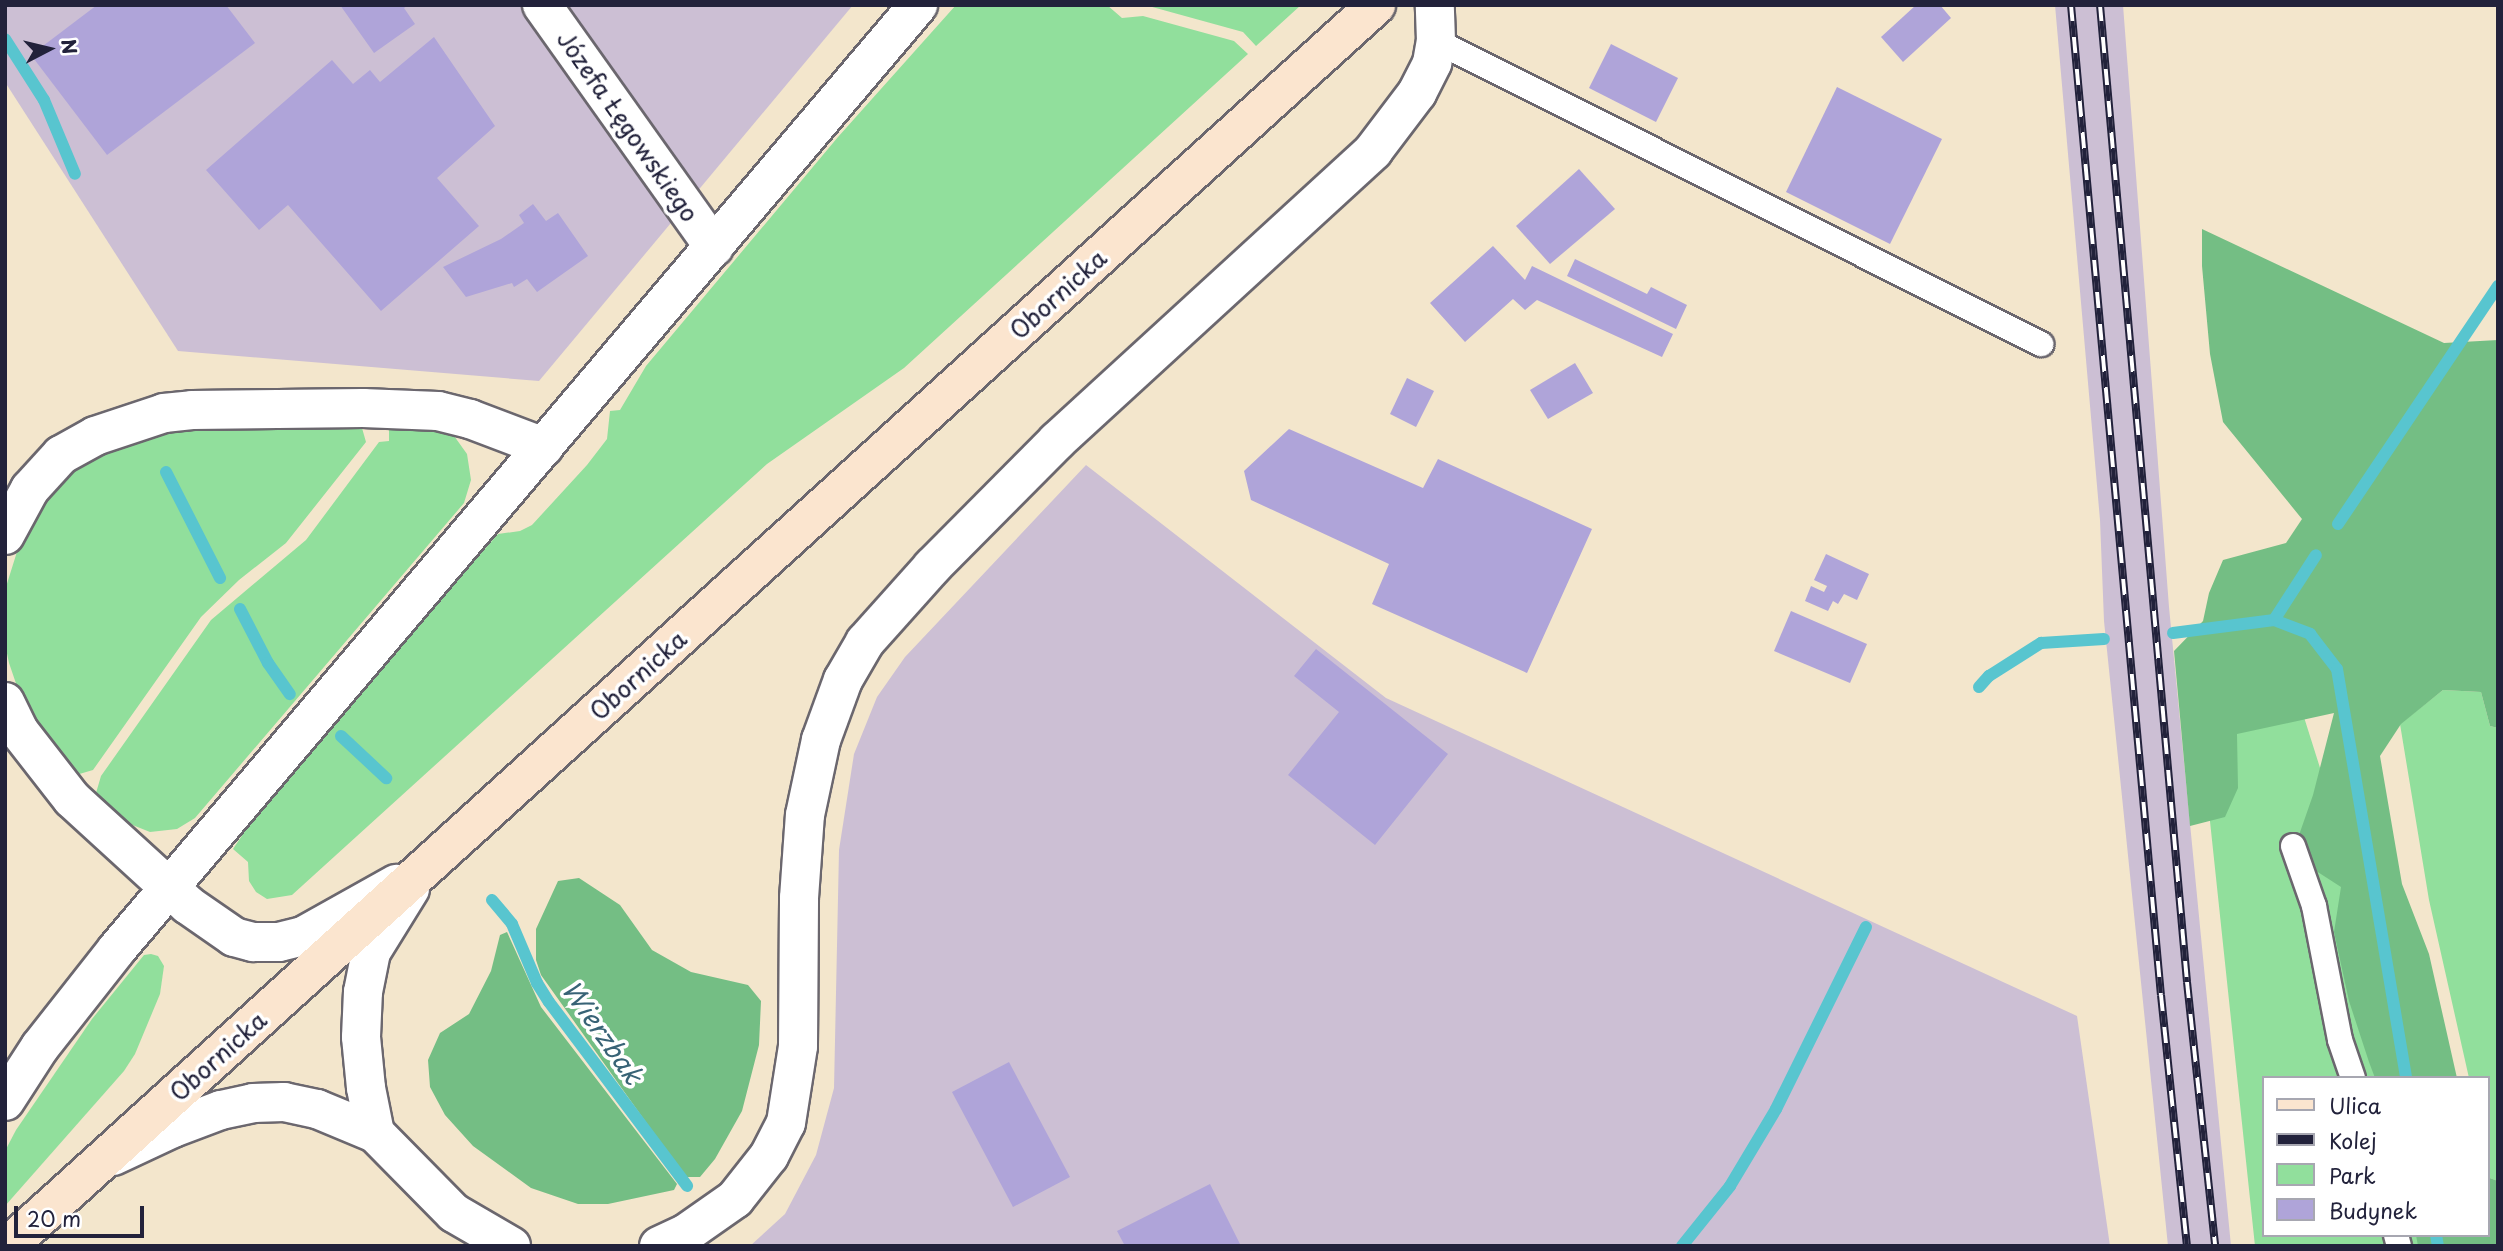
<!DOCTYPE html>
<meta charset="utf-8">
<style>
body{margin:0}
#map{position:relative;width:2503px;height:1251px;overflow:hidden;background:#f3e6cc;font-family:"Playpen Sans",sans-serif}
div>[style]{position:absolute}
.industrial>*{inset:0;background:#ccbfd4}
.green>*{inset:0;background:#91df9c}
.forest>*{inset:0;background:#74be84}
.stream>*{height:12px;margin:-6px;padding:0 6px;transform-origin:6px;border-radius:6px;background:#58c5cf}
.building>*{inset:0;background:#afa4d9}
.roads{filter:drop-shadow(2px 0 #6b676e) drop-shadow(-2px 0 #6b676e) drop-shadow(0 2px #6b676e) drop-shadow(0 -2px #6b676e)}
.service>*{height:24px;margin:-12px;padding:0 12px;transform-origin:12px;border-radius:12px;background:#fff}
.minor>*{height:38px;margin:-19px;padding:0 19px;transform-origin:19px;border-radius:19px;background:#fff}
.tertiary>*{height:38px;margin:-19px;padding:0 19px;transform-origin:19px;border-radius:19px;background:#fff}
.secondary>*{height:38px;margin:-19px;padding:0 19px;transform-origin:19px;border-radius:19px;background:#fbe5cf}
.rail>*{height:8px;margin-top:-4px;transform-origin:0;background:repeating-linear-gradient(90deg,#fff 0 16px,#22223b 0 32px);box-sizing:border-box;border-block:2px solid #22223b}
span{translate:-50% -50%;white-space:nowrap;text-align:center;line-height:1.15;-webkit-text-stroke:7px #fff;paint-order:stroke}
.street-label{font-size:24px;color:#22223b}
.water-label{font-size:26px;color:#386376;font-style:italic}
.frame{position:absolute;inset:0;border:7px solid #22223b;pointer-events:none}
.legend{position:absolute;left:2262px;top:1076px;width:228px;height:161px;box-sizing:border-box;background:#fff;border:2px solid #a7a7b1;margin:0;padding:9px 12px;list-style:none;font-size:21px;color:#22223b}
.legend li{display:flex;align-items:center;gap:14px;height:35px}
.legend b{width:35px;border:2px solid #a7a7b1}
.north{position:absolute;left:14px;top:14px;width:70px;height:70px;-webkit-text-stroke:5px #fff;paint-order:stroke;rotate:83deg;font-size:19px;font-weight:700;line-height:28px;text-align:center;color:#22223b}
.north::after{content:'';display:block;margin:auto;width:24px;height:32px;background:#22223b;clip-path:polygon(50% 0,100% 100%,50% 72%,0 100%)}
.scale{position:absolute;left:14px;top:1206px;width:130px;height:32px;box-sizing:border-box;border:4px solid #22223b;border-top:0;padding-left:9px;font-size:21px;line-height:24px;white-space:nowrap;color:#22223b;-webkit-text-stroke:5px #fff;paint-order:stroke}
</style>
<div id="map">
<div class="industrial">
<i style="clip-path:polygon(5px 5px,853px 5px,539px 381px,178px 351px,5px 82px)"></i>
<i style="clip-path:polygon(2055px 5px,2123px 5px,2169px 607px,2231px 1246px,2168px 1246px,2104px 621px,2100px 520px)"></i>
<i style="clip-path:polygon(1086px 465px,1386px 698px,2077px 1016px,2110px 1246px,750px 1246px,785px 1214px,816px 1155px,834px 1088px,839px 850px,854px 754px,877px 697px,905px 657px)"></i>
</div>
<div class="green">
<i style="clip-path:polygon(956px 5px,1107px 5px,1122px 18px,1143px 16px,1234px 41px,1248px 54px,904px 368px,767px 464px,292px 895px,267px 899px,256px 892px,249px 881px,248px 862px,233px 849px,245px 831px,371px 678px,498px 534px,520px 531px,532px 525px,587px 465px,607px 439px,610px 411px,620px 410px,646px 366px,838px 137px)"></i>
<i style="clip-path:polygon(1145px 5px,1301px 5px,1256px 46px,1243px 32px)"></i>
<i style="clip-path:polygon(252px 426px,362px 428px,366px 442px,286px 543px,239px 580px,201px 617px,93px 770px,76px 775px,38px 730px,22px 701px,9px 663px,5px 644px,5px 590px,21px 539px,42px 503px,67px 477px,82px 464px,147px 431px)"></i>
<i style="clip-path:polygon(425px 427px,452px 433px,467px 454px,471px 480px,464px 503px,195px 818px,177px 829px,150px 832px,120px 820px,96px 793px,101px 776px,211px 620px,306px 540px,379px 442px,389px 441px,389px 428px)"></i>
<i style="clip-path:polygon(2443px 690px,2481px 692px,2490px 726px,2498px 728px,2498px 1181px,2487px 1177px,2487px 1078px,2469px 1078px,2429px 900px,2400px 724px)"></i>
<i style="clip-path:polygon(2297px 695px,2418px 1078px,2263px 1078px,2263px 1235px,2451px 1235px,2453px 1246px,2255px 1246px,2198px 708px)"></i>
<i style="clip-path:polygon(151px 954px,158px 956px,164px 966px,160px 994px,135px 1054px,124px 1071px,5px 1206px,5px 1151px,16px 1130px,92px 1019px,144px 955px)"></i>
</div>
<div class="forest">
<i style="clip-path:polygon(2202px 229px,2444px 343px,2498px 340px,2498px 728px,2490px 726px,2481px 692px,2443px 690px,2401px 724px,2380px 756px,2402px 884px,2429px 954px,2457px 1078px,2375px 1078px,2369px 1062px,2349px 1001px,2334px 932px,2341px 887px,2310px 867px,2298px 838px,2313px 795px,2334px 713px,2237px 734px,2238px 788px,2225px 817px,2190px 826px,2174px 651px,2203px 621px,2209px 593px,2223px 560px,2286px 543px,2302px 519px,2223px 422px,2210px 354px,2202px 266px)"></i>
<i style="clip-path:polygon(579px 878px,620px 905px,652px 950px,691px 972px,748px 985px,761px 1001px,759px 1045px,742px 1111px,715px 1159px,700px 1177px,685px 1177px,541px 975px,536px 960px,536px 929px,558px 881px)"></i>
<i style="clip-path:polygon(507px 932px,541px 1007px,677px 1184px,674px 1190px,608px 1204px,578px 1204px,531px 1188px,473px 1146px,445px 1115px,430px 1087px,428px 1060px,440px 1033px,469px 1014px,491px 971px,500px 935px)"></i>
<i style="clip-path:polygon(2487px 1177px,2498px 1181px,2498px 1246px,2418px 1246px,2416px 1235px,2487px 1235px)"></i>
</div>
<div class="stream">
<i style="left:5px;top:39px;width:72px;rotate:57.4deg"></i>
<i style="left:44px;top:100px;width:80px;rotate:67.3deg"></i>
<i style="left:166px;top:472px;width:119px;rotate:63deg"></i>
<i style="left:2338px;top:524px;width:287px;rotate:-56.1deg"></i>
<i style="left:240px;top:609px;width:61px;rotate:62.6deg"></i>
<i style="left:268px;top:663px;width:38px;rotate:55deg"></i>
<i style="left:2274px;top:620px;width:39px;rotate:21deg"></i>
<i style="left:2310px;top:634px;width:44px;rotate:52.4deg"></i>
<i style="left:2337px;top:669px;width:415px;rotate:80.4deg"></i>
<i style="left:2173px;top:633px;width:102px;rotate:-7.3deg"></i>
<i style="left:2274px;top:620px;width:77px;rotate:-57.1deg"></i>
<i style="left:1979px;top:687px;width:15px;rotate:-48deg"></i>
<i style="left:1989px;top:676px;width:62px;rotate:-32.4deg"></i>
<i style="left:2041px;top:643px;width:63px;rotate:-3.6deg"></i>
<i style="left:341px;top:736px;width:62px;rotate:43deg"></i>
<i style="left:492px;top:900px;width:31px;rotate:50deg"></i>
<i style="left:512px;top:924px;width:64px;rotate:67deg"></i>
<i style="left:537px;top:983px;width:22px;rotate:58deg"></i>
<i style="left:549px;top:1002px;width:230px;rotate:53.1deg"></i>
<i style="left:2436px;top:1235px;width:11px;rotate:80deg"></i>
<i style="left:1682px;top:1246px;width:77px;rotate:-51.3deg"></i>
<i style="left:1730px;top:1186px;width:90px;rotate:-59.1deg"></i>
<i style="left:1776px;top:1109px;width:203px;rotate:-63.7deg"></i>
</div>
<div class="building">
<i style="clip-path:polygon(97px 5px,226px 5px,255px 43px,107px 155px,31px 55px)"></i>
<i style="clip-path:polygon(340px 5px,408px 5px,404px 8px,415px 24px,374px 53px)"></i>
<i style="clip-path:polygon(1916px 5px,1940px 5px,1951px 18px,1903px 62px,1881px 37px)"></i>
<i style="clip-path:polygon(434px 37px,495px 126px,437px 178px,479px 226px,381px 311px,288px 205px,259px 230px,206px 170px,332px 60px,353px 84px,370px 70px,380px 82px)"></i>
<i style="clip-path:polygon(1611px 44px,1678px 78px,1656px 122px,1589px 88px)"></i>
<i style="clip-path:polygon(1837px 87px,1942px 139px,1890px 244px,1786px 192px)"></i>
<i style="clip-path:polygon(1579px 169px,1615px 209px,1550px 264px,1516px 226px)"></i>
<i style="clip-path:polygon(533px 204px,546px 221px,558px 213px,588px 256px,537px 292px,527px 279px,514px 287px,512px 283px,466px 297px,443px 267px,501px 239px,524px 223px,519px 215px)"></i>
<i style="clip-path:polygon(1493px 246px,1525px 280px,1532px 266px,1673px 334px,1662px 357px,1537px 300px,1525px 310px,1513px 299px,1465px 342px,1430px 303px)"></i>
<i style="clip-path:polygon(1575px 259px,1647px 294px,1651px 287px,1687px 305px,1676px 329px,1567px 276px)"></i>
<i style="clip-path:polygon(1575px 363px,1593px 393px,1548px 419px,1530px 390px)"></i>
<i style="clip-path:polygon(1407px 378px,1434px 391px,1416px 427px,1390px 414px)"></i>
<i style="clip-path:polygon(1289px 429px,1423px 488px,1438px 459px,1592px 529px,1527px 673px,1372px 604px,1389px 564px,1251px 500px,1244px 471px)"></i>
<i style="clip-path:polygon(1826px 554px,1869px 574px,1857px 600px,1844px 594px,1838px 604px,1833px 601px,1828px 611px,1805px 601px,1811px 586px,1824px 592px,1827px 586px,1814px 580px)"></i>
<i style="clip-path:polygon(1791px 611px,1867px 644px,1850px 683px,1774px 651px)"></i>
<i style="clip-path:polygon(1316px 649px,1448px 754px,1375px 845px,1288px 775px,1339px 712px,1294px 676px)"></i>
<i style="clip-path:polygon(1009px 1062px,1070px 1177px,1013px 1207px,952px 1092px)"></i>
<i style="clip-path:polygon(1210px 1184px,1241px 1246px,1125px 1246px,1117px 1231px)"></i>
</div>
<div class="roads">
<div class="service">
<i style="left:1436px;top:41px;width:677px;rotate:26.6deg"></i>
<i style="left:2293px;top:846px;width:64px;rotate:70.7deg"></i>
<i style="left:2314px;top:906px;width:136px;rotate:79deg"></i>
<i style="left:2340px;top:1040px;width:40px;rotate:71.1deg"></i>
<i style="left:2396px;top:1235px;width:11px;rotate:75deg"></i>
</div>
<div class="minor">
<i style="left:542px;top:5px;width:297px;rotate:54.6deg"></i>
</div>
<div class="tertiary">
<i style="left:5px;top:535px;width:52px;rotate:-61.5deg"></i>
<i style="left:30px;top:489px;width:46px;rotate:-47.6deg"></i>
<i style="left:61px;top:455px;width:39px;rotate:-29deg"></i>
<i style="left:95px;top:436px;width:73px;rotate:-18.4deg"></i>
<i style="left:164px;top:413px;width:28px;rotate:-6deg"></i>
<i style="left:192px;top:410px;width:171px;rotate:-0.7deg"></i>
<i style="left:363px;top:408px;width:75px;rotate:2.3deg"></i>
<i style="left:438px;top:411px;width:33px;rotate:14deg"></i>
<i style="left:470px;top:419px;width:79px;rotate:20.7deg"></i>
<i style="left:5px;top:702px;width:32px;rotate:64deg"></i>
<i style="left:19px;top:731px;width:86px;rotate:52.1deg"></i>
<i style="left:72px;top:799px;width:157px;rotate:42.4deg"></i>
<i style="left:188px;top:905px;width:56px;rotate:34.8deg"></i>
<i style="left:234px;top:937px;width:20px;rotate:15deg"></i>
<i style="left:253px;top:942px;width:26px"></i>
<i style="left:279px;top:942px;width:25px;rotate:-14deg"></i>
<i style="left:303px;top:936px;width:107px;rotate:-29.2deg"></i>
<i style="left:5px;top:1101px;width:64px;rotate:-57.1deg"></i>
<i style="left:40px;top:1047px;width:125px;rotate:-51.8deg"></i>
<i style="left:117px;top:949px;width:1238px;rotate:-49.68deg"></i>
<i style="left:375px;top:1133px;width:46px;rotate:-101.3deg"></i>
<i style="left:366px;top:1088px;width:51px;rotate:-95.6deg"></i>
<i style="left:361px;top:1037px;width:45px;rotate:-87.5deg"></i>
<i style="left:363px;top:992px;width:41px;rotate:-78.7deg"></i>
<i style="left:371px;top:952px;width:74px;rotate:-58.2deg"></i>
<i style="left:113px;top:1156px;width:66px;rotate:-25deg"></i>
<i style="left:173px;top:1128px;width:51px;rotate:-20.6deg"></i>
<i style="left:221px;top:1110px;width:33px;rotate:-12deg"></i>
<i style="left:253px;top:1103px;width:31px;rotate:-2deg"></i>
<i style="left:284px;top:1102px;width:34px;rotate:12deg"></i>
<i style="left:317px;top:1109px;width:63px;rotate:22.5deg"></i>
<i style="left:375px;top:1133px;width:112px;rotate:45.4deg"></i>
<i style="left:454px;top:1213px;width:66px;rotate:30.1deg"></i>
<i style="left:659px;top:1246px;width:29px;rotate:-25deg"></i>
<i style="left:685px;top:1234px;width:61px;rotate:-35deg"></i>
<i style="left:735px;top:1199px;width:55px;rotate:-51.7deg"></i>
<i style="left:769px;top:1156px;width:37px;rotate:-63deg"></i>
<i style="left:786px;top:1123px;width:78px;rotate:-81.1deg"></i>
<i style="left:798px;top:1046px;width:148px;rotate:-89.6deg"></i>
<i style="left:799px;top:898px;width:83px;rotate:-85.9deg"></i>
<i style="left:805px;top:815px;width:77px;rotate:-78deg"></i>
<i style="left:821px;top:740px;width:64px;rotate:-69.9deg"></i>
<i style="left:843px;top:680px;width:44px;rotate:-59.9deg"></i>
<i style="left:865px;top:642px;width:101px;rotate:-48.2deg"></i>
<i style="left:932px;top:567px;width:177px;rotate:-45.2deg"></i>
<i style="left:1057px;top:441px;width:429px;rotate:-42.5deg"></i>
<i style="left:1373px;top:151px;width:73px;rotate:-52.8deg"></i>
<i style="left:1417px;top:93px;width:34px;rotate:-63deg"></i>
<i style="left:1432px;top:63px;width:22px;rotate:-80deg"></i>
<i style="left:1436px;top:41px;width:36px;rotate:-92deg"></i>
</div>
<div class="secondary">
<i style="left:8px;top:1246px;width:1847px;rotate:-42.21deg"></i>
</div>
</div>
<div class="rail">
<i style="left:2071px;top:5px;width:994px;rotate:84.81deg"></i>
<i style="left:2161px;top:995px;width:252px;rotate:84.1deg"></i>
<i style="left:2100px;top:5px;width:981px;rotate:84.91deg"></i>
<i style="left:2187px;top:982px;width:265px;rotate:83.9deg"></i>
</div>
<div class="street-label">
<span style="left:628px;top:126px;rotate:55deg">Józefa Łęgowskiego</span>
<span style="left:1058px;top:294px;rotate:-42deg">Obornicka</span>
<span style="left:638px;top:675px;rotate:-42deg">Obornicka</span>
<span style="left:218px;top:1056px;rotate:-42deg">Obornicka</span>
</div>
<div class="water-label">
<span style="left:603px;top:1032px;rotate:55deg">Wierzbak</span>
</div>
<div class="frame"></div>
<ul class="legend">
<li><b style="height:9px;background:#fbe5cf"></b>Ulica</li>
<li><b style="height:9px;background:#22223b"></b>Kolej</li>
<li><b style="height:19px;background:#91df9c"></b>Park</li>
<li><b style="height:19px;background:#afa4d9"></b>Budynek</li>
</ul>
<div class="north">N</div>
<div class="scale">20 m</div>
</div>
